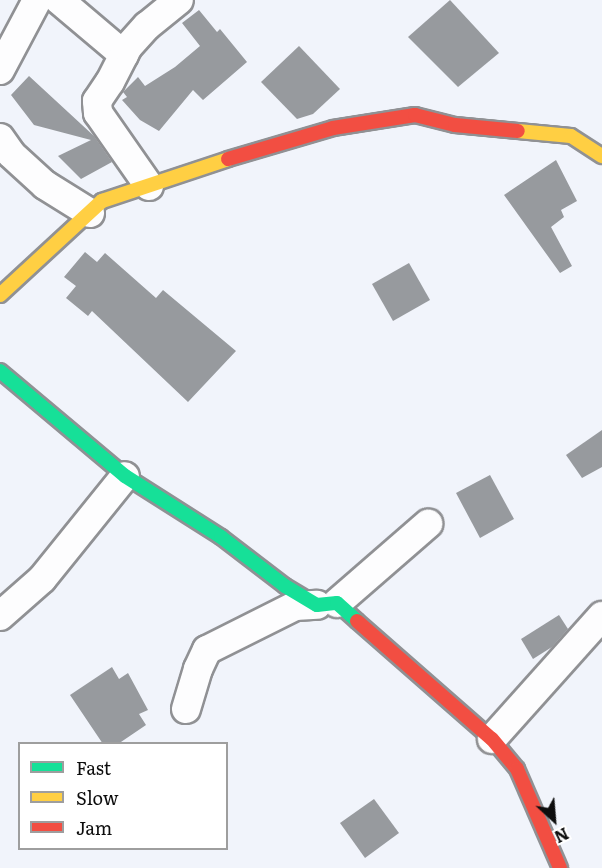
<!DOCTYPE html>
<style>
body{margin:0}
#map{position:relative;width:602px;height:868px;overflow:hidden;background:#f1f4fb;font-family:Literata,serif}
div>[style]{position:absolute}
.building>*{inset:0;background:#979a9e}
.roads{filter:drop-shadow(2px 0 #909194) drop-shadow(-2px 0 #909194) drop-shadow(0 2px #909194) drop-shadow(0 -2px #909194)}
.street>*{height:28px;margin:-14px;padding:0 14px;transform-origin:14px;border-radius:14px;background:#fdfdfe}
.fast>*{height:14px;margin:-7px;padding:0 7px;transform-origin:7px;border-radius:7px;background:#16e098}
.slow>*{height:14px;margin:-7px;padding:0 7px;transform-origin:7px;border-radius:7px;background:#ffcf43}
.jam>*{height:14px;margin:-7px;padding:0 7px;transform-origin:7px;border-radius:7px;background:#f24e42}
span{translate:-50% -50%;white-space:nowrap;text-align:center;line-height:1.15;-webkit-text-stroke:6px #fff;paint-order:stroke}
.legend{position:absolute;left:18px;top:742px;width:210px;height:108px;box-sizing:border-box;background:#fff;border:2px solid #9e9e9e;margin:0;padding:8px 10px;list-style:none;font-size:18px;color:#0d0d0d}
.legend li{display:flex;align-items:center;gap:12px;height:30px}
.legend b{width:30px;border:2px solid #9e9e9e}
.north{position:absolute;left:524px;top:790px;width:60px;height:60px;-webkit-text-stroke:4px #fff;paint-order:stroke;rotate:154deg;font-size:16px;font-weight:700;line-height:24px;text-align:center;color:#0d0d0d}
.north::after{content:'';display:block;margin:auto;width:21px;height:27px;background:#0d0d0d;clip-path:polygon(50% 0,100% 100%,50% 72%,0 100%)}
</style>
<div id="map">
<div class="building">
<i style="clip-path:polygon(450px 0,499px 53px,458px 87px,408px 37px)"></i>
<i style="clip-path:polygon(199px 10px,217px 32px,220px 29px,247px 62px,203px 100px,193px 90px,159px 131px,140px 120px,122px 100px,127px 97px,123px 92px,138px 77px,145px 86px,175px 67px,200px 46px,182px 23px)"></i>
<i style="clip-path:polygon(299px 46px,340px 89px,313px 114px,297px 119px,261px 82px)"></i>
<i style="clip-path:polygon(29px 76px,94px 136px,112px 162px,81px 179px,58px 156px,91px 140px,34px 125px,11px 95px)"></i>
<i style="clip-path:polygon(556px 160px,577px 201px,561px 210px,564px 217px,551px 227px,572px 266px,560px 273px,504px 195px)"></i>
<i style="clip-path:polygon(85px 252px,97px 262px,105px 253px,156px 298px,163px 290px,236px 351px,188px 402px,92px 311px,88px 316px,66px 298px,76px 286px,64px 277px)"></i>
<i style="clip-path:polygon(409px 263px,430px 300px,393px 321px,372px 284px)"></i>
<i style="clip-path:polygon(602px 430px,602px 467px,582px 478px,566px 455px)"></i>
<i style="clip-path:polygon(490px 475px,514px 519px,480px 538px,456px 493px)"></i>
<i style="clip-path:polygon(559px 615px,568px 629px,552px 647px,533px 659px,521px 639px)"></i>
<i style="clip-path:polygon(112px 667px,119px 679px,128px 673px,148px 710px,139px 714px,146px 725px,118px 744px,103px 744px,70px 695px)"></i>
<i style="clip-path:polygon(374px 799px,399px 833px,365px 858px,340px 823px)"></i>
</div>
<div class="roads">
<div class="street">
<i style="left:59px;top:0;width:85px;rotate:40.2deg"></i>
<i style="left:0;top:70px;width:79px;rotate:-62.1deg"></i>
<i style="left:0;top:138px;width:19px;rotate:55deg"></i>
<i style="left:11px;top:154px;width:46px;rotate:42.4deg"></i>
<i style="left:45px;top:185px;width:53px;rotate:31.9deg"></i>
<i style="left:149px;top:186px;width:89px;rotate:-124.9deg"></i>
<i style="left:98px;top:113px;width:12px;rotate:-95deg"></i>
<i style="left:97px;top:101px;width:23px;rotate:-56deg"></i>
<i style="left:110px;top:82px;width:38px;rotate:-63deg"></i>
<i style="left:127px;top:48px;width:30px;rotate:-48deg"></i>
<i style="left:147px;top:26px;width:41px;rotate:-39.1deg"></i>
<i style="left:337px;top:603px;width:121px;rotate:-41deg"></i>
<i style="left:0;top:616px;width:56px;rotate:-41.4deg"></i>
<i style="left:42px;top:579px;width:132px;rotate:-51.1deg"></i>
<i style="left:186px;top:709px;width:42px;rotate:-73.3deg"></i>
<i style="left:198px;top:669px;width:21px;rotate:-65deg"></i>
<i style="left:207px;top:650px;width:98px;rotate:-26.6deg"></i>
<i style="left:295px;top:606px;width:22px;rotate:-3deg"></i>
<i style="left:492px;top:739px;width:165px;rotate:-48.2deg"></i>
</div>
<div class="fast">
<i style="left:0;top:371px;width:163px;rotate:40deg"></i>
<i style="left:125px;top:476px;width:114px;rotate:32.4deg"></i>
<i style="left:221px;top:537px;width:81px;rotate:37.4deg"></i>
<i style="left:285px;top:586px;width:37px;rotate:31deg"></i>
<i style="left:317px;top:605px;width:20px;rotate:-6deg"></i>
<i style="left:337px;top:603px;width:27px;rotate:42deg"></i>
</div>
<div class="slow">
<i style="left:518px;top:131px;width:53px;rotate:5.4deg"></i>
<i style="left:571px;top:136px;width:37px;rotate:33deg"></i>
<i style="left:0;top:295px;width:139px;rotate:-42.7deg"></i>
<i style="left:102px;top:201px;width:133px;rotate:-18.4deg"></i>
</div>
<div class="jam">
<i style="left:228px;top:159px;width:109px;rotate:-16.4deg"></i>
<i style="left:333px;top:128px;width:83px;rotate:-9deg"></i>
<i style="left:415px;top:115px;width:41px;rotate:14deg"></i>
<i style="left:455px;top:125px;width:63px;rotate:5.4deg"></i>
<i style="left:357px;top:621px;width:179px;rotate:41.2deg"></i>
<i style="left:492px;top:739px;width:39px;rotate:50deg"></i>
<i style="left:517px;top:769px;width:108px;rotate:66.5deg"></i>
</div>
</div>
<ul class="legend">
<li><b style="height:8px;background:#16e098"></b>Fast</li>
<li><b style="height:8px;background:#ffcf43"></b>Slow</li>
<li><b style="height:8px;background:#f24e42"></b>Jam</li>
</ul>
<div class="north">N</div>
</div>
